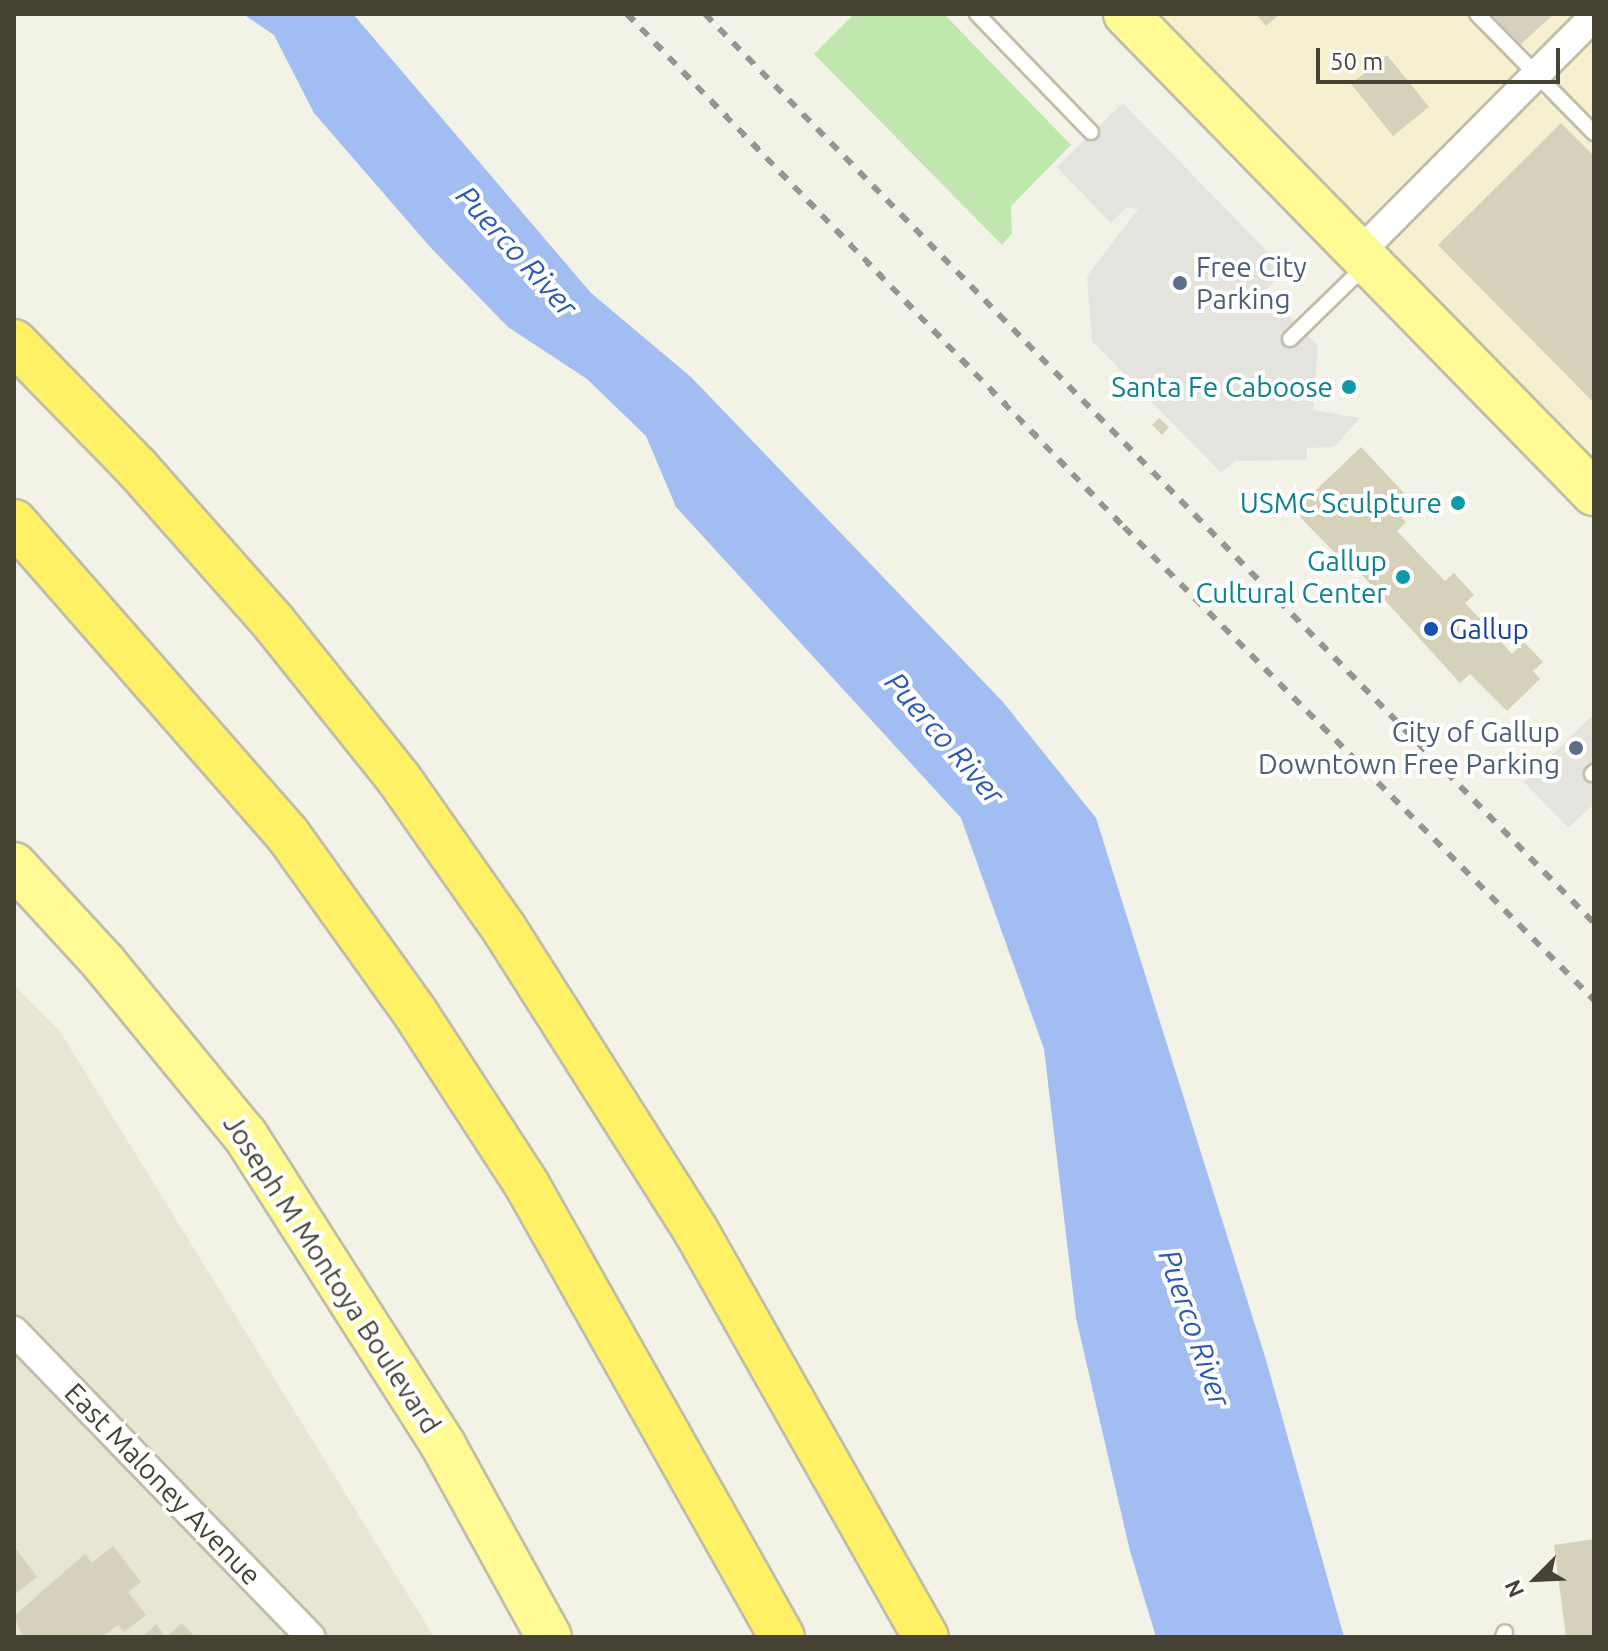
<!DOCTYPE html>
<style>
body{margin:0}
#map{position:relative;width:1608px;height:1651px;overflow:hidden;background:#f3f2e6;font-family:Ubuntu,sans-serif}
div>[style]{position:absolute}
.residential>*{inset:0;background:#e7e6d4}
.commercial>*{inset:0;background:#f6efd0}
.green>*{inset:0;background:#c0e8ae}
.parking>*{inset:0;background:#e4e3de}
.water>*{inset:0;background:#a1bdf1}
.building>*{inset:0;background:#d5d1bb}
.roads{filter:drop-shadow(2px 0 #bfbca8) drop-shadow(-2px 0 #bfbca8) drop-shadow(0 2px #bfbca8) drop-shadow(0 -2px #bfbca8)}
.lane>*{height:14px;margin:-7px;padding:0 7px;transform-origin:7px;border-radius:7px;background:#fff}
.street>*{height:28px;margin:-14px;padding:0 14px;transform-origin:14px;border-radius:14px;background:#fff}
.primary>*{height:44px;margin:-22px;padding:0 22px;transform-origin:22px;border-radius:22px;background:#fffa93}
.highway>*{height:44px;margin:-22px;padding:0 22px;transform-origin:22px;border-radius:22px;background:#fff165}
.rail>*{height:6px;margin-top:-3px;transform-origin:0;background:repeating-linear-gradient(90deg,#959595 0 10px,transparent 0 20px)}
.dots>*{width:22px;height:22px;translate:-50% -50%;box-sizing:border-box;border:4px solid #fff;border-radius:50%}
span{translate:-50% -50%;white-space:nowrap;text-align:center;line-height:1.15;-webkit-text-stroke:8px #fff;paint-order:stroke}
.service-label{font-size:28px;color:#4e5e75}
.left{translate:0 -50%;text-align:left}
.right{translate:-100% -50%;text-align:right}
.culture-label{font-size:28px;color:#0d838f}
.transit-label{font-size:28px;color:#164399}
.street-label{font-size:28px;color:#464335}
.water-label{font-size:30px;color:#2c5ab4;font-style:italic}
.frame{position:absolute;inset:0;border:16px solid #464335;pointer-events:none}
.north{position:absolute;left:1496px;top:1539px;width:80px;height:80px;-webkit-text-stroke:6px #fff;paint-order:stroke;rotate:246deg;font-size:22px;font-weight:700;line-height:32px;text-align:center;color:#464335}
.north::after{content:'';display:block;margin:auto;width:28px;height:36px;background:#464335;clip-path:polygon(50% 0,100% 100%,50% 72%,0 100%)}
.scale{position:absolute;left:1316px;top:48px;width:244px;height:36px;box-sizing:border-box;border:4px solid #464335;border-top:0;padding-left:10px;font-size:24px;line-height:28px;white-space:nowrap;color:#464335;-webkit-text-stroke:6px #fff;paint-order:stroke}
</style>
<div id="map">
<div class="residential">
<i style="clip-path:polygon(14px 985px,59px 1030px,434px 1637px,14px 1637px)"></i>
</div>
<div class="commercial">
<i style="clip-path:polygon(1127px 14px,1594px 14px,1594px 493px)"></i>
</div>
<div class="green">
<i style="clip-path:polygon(854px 14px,944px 14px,1071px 145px,1011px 206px,1012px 233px,1002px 245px,814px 54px)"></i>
</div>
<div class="parking">
<i style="clip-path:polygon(1123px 103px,1286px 271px,1265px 291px,1318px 346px,1313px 410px,1360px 418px,1334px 447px,1307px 448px,1307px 460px,1235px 461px,1221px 473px,1092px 341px,1087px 276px,1138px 209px,1127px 207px,1111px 223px,1057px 167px)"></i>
<i style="clip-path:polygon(1594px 714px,1594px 804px,1568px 828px,1524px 782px)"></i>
</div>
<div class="water">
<i style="clip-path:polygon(243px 14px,353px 14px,591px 293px,691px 377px,1003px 702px,1096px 818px,1266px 1360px,1344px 1637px,1156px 1637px,1130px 1551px,1076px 1318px,1044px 1049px,961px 818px,676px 507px,646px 436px,587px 379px,508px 327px,431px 248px,314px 113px,274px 35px)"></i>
</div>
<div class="building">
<i style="clip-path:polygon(1256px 14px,1280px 14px,1266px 26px)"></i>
<i style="clip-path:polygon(1491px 14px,1554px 14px,1520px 45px)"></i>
<i style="clip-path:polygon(1387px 55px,1429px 107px,1393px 136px,1351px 84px)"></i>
<i style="clip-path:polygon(1561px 123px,1594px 156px,1594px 403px,1438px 245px)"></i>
<i style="clip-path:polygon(1159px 418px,1169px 427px,1162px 435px,1152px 425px)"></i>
<i style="clip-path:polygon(1361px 447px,1404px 493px,1391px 506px,1406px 522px,1397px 531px,1445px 581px,1454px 573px,1474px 595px,1465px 603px,1484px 623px,1490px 617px,1509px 636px,1502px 643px,1512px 654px,1524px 642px,1543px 662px,1533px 671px,1540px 679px,1507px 711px,1470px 674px,1460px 683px,1342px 553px,1339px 557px,1294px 511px)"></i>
<i style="clip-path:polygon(1594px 1539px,1594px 1635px,1566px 1637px,1554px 1545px)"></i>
<i style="clip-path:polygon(14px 1546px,37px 1577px,14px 1595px)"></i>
<i style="clip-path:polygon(113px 1546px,141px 1582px,128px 1592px,146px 1615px,124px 1632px,118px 1625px,102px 1637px,23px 1637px,14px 1616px,85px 1554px,92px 1563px)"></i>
<i style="clip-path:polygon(182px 1623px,195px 1637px,142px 1637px,156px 1624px,166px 1637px)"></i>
</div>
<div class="roads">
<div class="lane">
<i style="left:977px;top:14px;width:164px;rotate:46deg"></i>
<i style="left:1477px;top:14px;width:167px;rotate:45.5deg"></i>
<i style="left:1290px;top:339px;width:103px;rotate:-44.2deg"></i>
<i style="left:1592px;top:774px;width:3px;rotate:-45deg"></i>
<i style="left:1503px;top:1637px;width:5px;rotate:-68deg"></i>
</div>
<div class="street">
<i style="left:1360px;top:252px;width:332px;rotate:-45.2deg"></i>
<i style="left:14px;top:1331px;width:426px;rotate:45.9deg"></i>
</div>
<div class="primary">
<i style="left:1126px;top:14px;width:670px;rotate:45.67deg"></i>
<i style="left:14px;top:865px;width:133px;rotate:47.4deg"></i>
<i style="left:104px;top:963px;width:222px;rotate:50.7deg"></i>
<i style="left:245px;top:1135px;width:368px;rotate:57.4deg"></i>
<i style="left:443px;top:1445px;width:219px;rotate:61.1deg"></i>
</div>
<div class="highway">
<i style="left:14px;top:342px;width:176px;rotate:45.7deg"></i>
<i style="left:137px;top:468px;width:207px;rotate:48.5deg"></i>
<i style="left:274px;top:623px;width:200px;rotate:51.3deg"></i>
<i style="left:399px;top:779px;width:184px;rotate:54.9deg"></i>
<i style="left:505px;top:930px;width:356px;rotate:57.6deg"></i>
<i style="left:696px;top:1231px;width:467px;rotate:60.5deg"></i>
<i style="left:14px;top:522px;width:416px;rotate:48.8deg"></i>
<i style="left:288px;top:835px;width:220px;rotate:54.4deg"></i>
<i style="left:416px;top:1014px;width:204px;rotate:57deg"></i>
<i style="left:527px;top:1185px;width:519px;rotate:60.57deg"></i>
</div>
</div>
<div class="rail">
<i style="left:627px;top:14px;width:714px;rotate:45.91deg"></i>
<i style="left:1124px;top:527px;width:667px;rotate:45.18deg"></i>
<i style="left:705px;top:14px;width:1271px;rotate:45.64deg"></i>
</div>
<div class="dots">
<i style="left:1180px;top:283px;background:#5c6f8a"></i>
<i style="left:1349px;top:387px;background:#0f9aa8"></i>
<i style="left:1458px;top:503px;background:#0f9aa8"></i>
<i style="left:1403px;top:577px;background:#0f9aa8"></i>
<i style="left:1431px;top:629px;background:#1a4fb4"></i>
<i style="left:1576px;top:748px;background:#5c6f8a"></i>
</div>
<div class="service-label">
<span class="left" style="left:1196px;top:283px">Free City<br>Parking</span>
<span class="right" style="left:1560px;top:748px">City of Gallup<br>Downtown Free Parking</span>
</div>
<div class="culture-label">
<span class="right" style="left:1333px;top:387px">Santa Fe Caboose</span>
<span class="right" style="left:1442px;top:503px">USMC Sculpture</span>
<span class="right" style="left:1387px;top:577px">Gallup<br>Cultural Center</span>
</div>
<div class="transit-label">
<span class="left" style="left:1449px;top:629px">Gallup</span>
</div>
<div class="street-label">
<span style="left:332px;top:1274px;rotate:57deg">Joseph M Montoya Boulevard</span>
<span style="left:163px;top:1484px;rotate:46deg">East Maloney Avenue</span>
</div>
<div class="water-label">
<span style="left:517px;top:251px;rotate:48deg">Puerco River</span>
<span style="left:945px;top:738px;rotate:49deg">Puerco River</span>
<span style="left:1195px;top:1328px;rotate:71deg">Puerco River</span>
</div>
<div class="frame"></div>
<div class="north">N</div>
<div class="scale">50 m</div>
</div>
